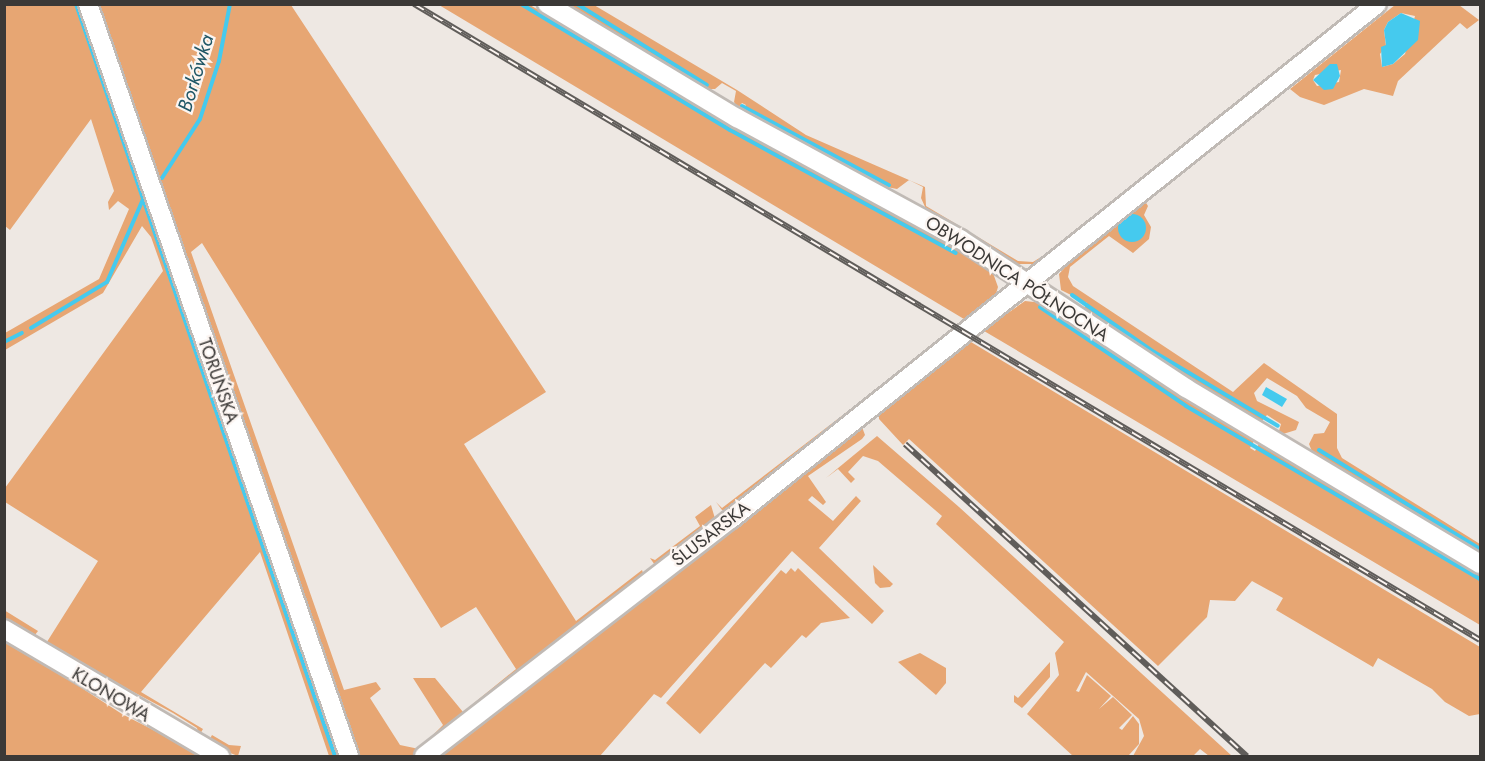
<!DOCTYPE html>
<meta charset="utf-8">
<style>
body{margin:0}
#map{position:relative;width:1485px;height:761px;overflow:hidden;background:#eee8e3;font-family:Jost,sans-serif}
div>[style]{position:absolute}
.green>*{inset:0;background:#e7a673}
.water>*{inset:0;background:#45caee}
.round{border-radius:50%}
.stream>*{height:4px;margin:-2px;padding:0 2px;transform-origin:2px;border-radius:2px;background:#45caee}
.roads{filter:drop-shadow(2px 0 #c0bab5) drop-shadow(-2px 0 #c0bab5) drop-shadow(0 2px #c0bab5) drop-shadow(0 -2px #c0bab5)}
.minor>*{height:18px;margin:-9px;padding:0 9px;transform-origin:9px;border-radius:9px;background:#fff}
.rail>*{height:6px;margin-top:-3px;transform-origin:0;background:repeating-linear-gradient(90deg,#fcf5f1 0 11px,#605d5a 0 22px);box-sizing:border-box;border-block:2px solid #605d5a}
span{translate:-50% -50%;white-space:nowrap;text-align:center;line-height:1.15;-webkit-text-stroke:4.5px #fcf5f1;paint-order:stroke}
.street-label{font-size:18px;color:#3b3937}
.water-label{font-size:20px;color:#215766;font-style:italic}
.frame{position:absolute;inset:0;border:6px solid #3b3937;pointer-events:none}
</style>
<div id="map">
<div class="green">
<i style="clip-path:polygon(5px 5px,82px 5px,339px 756px,329px 756px,260px 552px,141px 692px,203px 729px,199px 736px,197px 728px,173px 713px,45px 645px,98px 561px,5px 502px,5px 488px,163px 271px,151px 237px,142px 226px,103px 293px,5px 350px,5px 333px,99px 279px,129px 209px,118px 201px,109px 210px,108px 202px,114px 191px,91px 119px,10px 230px,5px 226px)"></i>
<i style="clip-path:polygon(evenodd,99px 5px,291px 5px,546px 392px,464px 444px,576px 621px,642px 570px,645px 578px,417px 756px,357px 756px,99px 5px,202px 243px,441px 628px,476px 607px,516px 669px,463px 712px,435px 678px,413px 678px,443px 725px,419px 749px,400px 745px,370px 698px,381px 689px,376px 682px,344px 690px,191px 252px,202px 243px)"></i>
<i style="clip-path:polygon(439px 5px,530px 5px,733px 126px,958px 248px,993px 273px,998px 287px,995px 297px,969px 322px)"></i>
<i style="clip-path:polygon(565px 5px,594px 5px,737px 90px,806px 135px,925px 187px,926px 206px,1018px 261px,1033px 262px,1068px 240px,1034px 264px,1018px 264px,926px 209px,921px 198px,923px 187px,909px 180px,897px 189px,887px 187px,743px 110px,746px 105px,742px 103px,738px 108px,734px 102px,736px 91px,722px 83px,715px 89px,705px 89px)"></i>
<i style="clip-path:polygon(evenodd,1395px 5px,1459px 5px,1479px 20px,1467px 29px,1460px 23px,1398px 81px,1393px 96px,1364px 89px,1324px 105px,1300px 97px,1290px 89px,1395px 5px,1401px 13px,1415px 16px,1405px 54px,1393px 64px,1382px 67px,1380px 54px,1386px 46px,1384px 30px,1388px 22px,1401px 13px,1395px 5px,1341px 70px,1339px 82px,1317px 86px,1313px 80px,1315px 75px,1341px 70px)"></i>
<i style="clip-path:polygon(evenodd,1143px 198px,1148px 206px,1144px 215px,1151px 227px,1149px 239px,1133px 253px,1109px 236px,1070px 267px,1068px 277px,1073px 286px,1233px 392px,1264px 363px,1337px 414px,1337px 448px,1342px 458px,1480px 544px,1480px 553px,1313px 454px,1309px 444px,1314px 434px,1324px 433px,1330px 422px,1306px 408px,1297px 396px,1267px 378px,1254px 393px,1257px 401px,1299px 422px,1296px 430px,1283px 434px,1279px 431px,1281px 424px,1267px 415px,1262px 421px,1196px 383px,1112px 329px,1066px 296px,1084px 308px,1087px 303px,1061px 290px,1059px 274px,1079px 252px,1143px 198px,1129px 215px,1143px 220px,1137px 241px,1128px 241px,1119px 231px,1120px 223px,1129px 215px)"></i>
<i style="clip-path:polygon(1025px 301px,1043px 303px,1254px 441px,1250px 448px,1255px 451px,1259px 444px,1480px 574px,1480px 625px,979px 328px,999px 311px,1008px 313px)"></i>
<i style="clip-path:polygon(966px 339px,1480px 647px,1480px 714px,1469px 716px,1445px 702px,1432px 689px,1378px 658px,1373px 667px,1276px 610px,1283px 598px,1252px 581px,1235px 601px,1210px 600px,1207px 617px,1158px 666px,909px 439px,903px 445px,879px 419px,879px 411px)"></i>
<i style="clip-path:polygon(935px 344px,939px 346px,728px 512px,722px 510px,716px 502px,722px 508px)"></i>
<i style="clip-path:polygon(862px 427px,865px 435px,862px 439px,808px 476px,826px 502px,823px 505px,812px 496px,808px 500px,833px 521px,856px 496px,861px 501px,819px 548px,884px 611px,872px 624px,792px 551px,661px 698px,654px 694px,600px 756px,432px 756px)"></i>
<i style="clip-path:polygon(877px 436px,959px 507px,1232px 756px,1209px 756px,1200px 749px,1193px 756px,1133px 756px,1144px 736px,1139px 719px,1086px 672px,1076px 691px,1079px 692px,1087px 675px,1111px 696px,1099px 709px,1113px 697px,1132px 715px,1119px 728px,1122px 730px,1133px 716px,1139px 724px,1139px 744px,1129px 755px,1073px 756px,1027px 714px,1059px 675px,1055px 653px,1064px 642px,936px 524px,942px 516px,878px 461px,863px 456px,848px 472px,855px 479px,851px 483px,838px 469px,826px 478px)"></i>
<i style="clip-path:polygon(711px 505px,716px 522px,657px 568px,650px 558px,655px 560px,700px 526px,695px 517px)"></i>
<i style="clip-path:polygon(873px 565px,893px 584px,890px 587px,880px 588px,875px 583px)"></i>
<i style="clip-path:polygon(791px 568px,795px 572px,798px 568px,850px 618px,821px 623px,806px 638px,802px 635px,771px 668px,765px 663px,700px 734px,666px 703px,781px 570px,786px 574px)"></i>
<i style="clip-path:polygon(4px 610px,38px 631px,31px 640px,5px 624px)"></i>
<i style="clip-path:polygon(4px 638px,122px 714px,204px 756px,5px 756px)"></i>
<i style="clip-path:polygon(920px 653px,946px 668px,946px 683px,936px 695px,898px 662px)"></i>
<i style="clip-path:polygon(1050px 662px,1050px 677px,1026px 704px,1022px 708px,1014px 702px,1014px 695px,1018px 698px)"></i>
<i style="clip-path:polygon(212px 735px,229px 745px,241px 746px,238px 756px,207px 744px)"></i>
</div>
<div class="water">
<i style="clip-path:polygon(1401px 13px,1420px 21px,1418px 40px,1393px 64px,1382px 67px,1381px 47px,1386px 45px,1384px 30px,1388px 22px)"></i>
<i style="clip-path:polygon(1330px 64px,1337px 64px,1340px 76px,1333px 89px,1324px 90px,1313px 80px)"></i>
<i class="round" style="left:1118px;top:214px;width:28px;height:28px"></i>
<i style="clip-path:polygon(1266px 387px,1287px 399px,1282px 407px,1262px 395px)"></i>
</div>
<div class="stream">
<i style="left:76px;top:4px;width:795px;rotate:71deg"></i>
<i style="left:521px;top:4px;width:244px;rotate:31.1deg"></i>
<i style="left:730px;top:130px;width:257px;rotate:28.6deg"></i>
<i style="left:577px;top:4px;width:153px;rotate:31.9deg"></i>
<i style="left:742px;top:106px;width:167px;rotate:28.3deg"></i>
<i style="left:162px;top:178px;width:70px;rotate:-57.2deg"></i>
<i style="left:200px;top:119px;width:61px;rotate:-71.9deg"></i>
<i style="left:219px;top:61px;width:58px;rotate:-79.1deg"></i>
<i style="left:1072px;top:295px;width:100px;rotate:34.8deg"></i>
<i style="left:1154px;top:352px;width:144px;rotate:30.8deg"></i>
<i style="left:1040px;top:307px;width:176px;rotate:34.1deg"></i>
<i style="left:1186px;top:406px;width:341px;rotate:30.5deg"></i>
<i style="left:31px;top:328px;width:89px;rotate:-31.2deg"></i>
<i style="left:107px;top:282px;width:93px;rotate:-66.5deg"></i>
<i style="left:4px;top:342px;width:20px;rotate:-27deg"></i>
<i style="left:1319px;top:450px;width:189px;rotate:31.6deg"></i>
</div>
<div class="roads">
<div class="minor">
<i style="left:88px;top:4px;width:796px;rotate:70.86deg"></i>
<i style="left:547px;top:4px;width:222px;rotate:31deg"></i>
<i style="left:737px;top:118px;width:254px;rotate:28.5deg"></i>
<i style="left:960px;top:239px;width:271px;rotate:33.4deg"></i>
<i style="left:1186px;top:388px;width:343px;rotate:30.9deg"></i>
<i style="left:4px;top:629px;width:251px;rotate:30.5deg"></i>
<i style="left:424px;top:756px;width:388px;rotate:-37.7deg"></i>
<i style="left:731px;top:519px;width:826px;rotate:-38.56deg"></i>
</div>
</div>
<div class="rail">
<i style="left:414px;top:4px;width:1241px;rotate:30.82deg"></i>
<i style="left:905px;top:444px;width:463px;rotate:42.4deg"></i>
</div>
<div class="street-label">
<span style="left:1017px;top:279px;rotate:33deg">OBWODNICA PÓŁNOCNA</span>
<span style="left:218px;top:381px;rotate:71deg">TORUŃSKA</span>
<span style="left:711px;top:534px;rotate:-38deg">ŚLUSARSKA</span>
<span style="left:111px;top:695px;rotate:31deg">KLONOWA</span>
</div>
<div class="water-label">
<span style="left:196px;top:73px;rotate:-73deg">Borkówka</span>
</div>
<div class="frame"></div>
</div>
